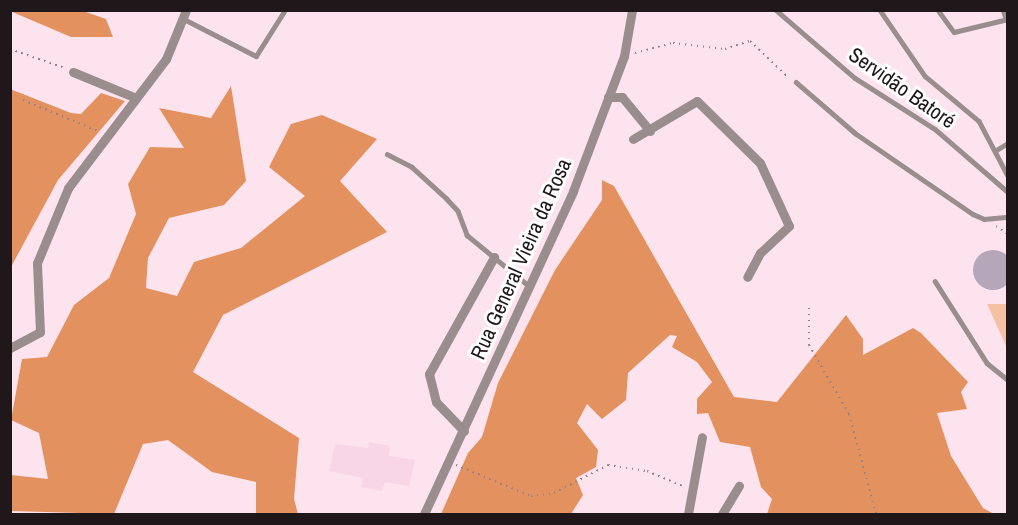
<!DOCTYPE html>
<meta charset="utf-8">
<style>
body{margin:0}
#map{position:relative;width:1018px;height:525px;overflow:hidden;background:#fde3ee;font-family:"Archivo Narrow",sans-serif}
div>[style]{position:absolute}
.built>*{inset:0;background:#f8d6e5}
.green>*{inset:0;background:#f6c0a2}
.forest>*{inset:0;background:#e49160}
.building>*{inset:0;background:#b6a6ba}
.round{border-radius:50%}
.path>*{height:2px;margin-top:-1px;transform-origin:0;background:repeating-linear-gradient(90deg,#948289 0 1.5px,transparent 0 6px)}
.service>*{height:4.5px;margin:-2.25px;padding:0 2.25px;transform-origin:2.25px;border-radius:2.25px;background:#998d8d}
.minor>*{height:9px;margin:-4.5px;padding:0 4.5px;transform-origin:4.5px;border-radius:4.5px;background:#998d8d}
span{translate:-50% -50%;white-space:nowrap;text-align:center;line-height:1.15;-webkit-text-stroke:6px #fff;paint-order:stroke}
.street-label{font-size:21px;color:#20171b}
.frame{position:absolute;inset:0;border:12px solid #20171b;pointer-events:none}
</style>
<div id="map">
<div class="built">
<i style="clip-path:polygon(369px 442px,390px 446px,389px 456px,415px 460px,409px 486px,385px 482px,382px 491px,361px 487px,363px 478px,329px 471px,335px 444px,368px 448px)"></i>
</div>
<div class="green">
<i style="clip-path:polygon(987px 304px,1007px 304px,1007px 348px)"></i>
</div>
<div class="forest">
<i style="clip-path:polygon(10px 11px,83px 11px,106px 19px,113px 37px,71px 37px)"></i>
<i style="clip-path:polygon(231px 86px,246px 181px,224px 205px,169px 218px,148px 258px,146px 288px,177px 296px,194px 262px,241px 248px,305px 196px,269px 167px,291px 124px,322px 115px,377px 139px,340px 181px,387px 232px,223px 315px,193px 372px,299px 438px,294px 499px,298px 514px,256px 514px,256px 482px,212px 472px,168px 440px,143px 444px,114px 514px,11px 511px,11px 475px,48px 479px,39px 433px,11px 420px,22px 359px,47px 357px,74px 305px,109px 278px,136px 214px,128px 184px,150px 147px,184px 148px,159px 108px,211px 118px)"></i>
<i style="clip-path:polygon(10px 89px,71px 113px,81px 114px,101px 93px,125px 101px,58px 180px,11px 267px)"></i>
<i style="clip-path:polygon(602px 180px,614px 186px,734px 397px,777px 402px,846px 315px,863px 339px,863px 355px,913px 328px,921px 333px,968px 382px,961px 392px,967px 409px,937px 413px,951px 456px,983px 508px,994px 514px,767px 514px,772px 499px,761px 487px,750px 447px,720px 442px,708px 413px,697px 414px,697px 399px,712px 382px,697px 362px,672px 347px,677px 336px,670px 335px,628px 373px,626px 400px,602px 419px,587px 404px,577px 423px,598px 450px,596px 467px,576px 478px,583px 495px,571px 514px,441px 514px,468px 453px,482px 437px,498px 383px,555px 270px,602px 200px)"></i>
</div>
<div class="building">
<i class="round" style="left:973px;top:250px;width:40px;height:40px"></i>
</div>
<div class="path">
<i style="left:10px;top:49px;width:58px;rotate:19.1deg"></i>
<i style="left:635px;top:53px;width:39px;rotate:-15deg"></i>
<i style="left:673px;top:43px;width:52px;rotate:6.6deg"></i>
<i style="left:725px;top:49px;width:26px;rotate:-18deg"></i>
<i style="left:750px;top:41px;width:54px;rotate:43.5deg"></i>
<i style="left:23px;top:100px;width:81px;rotate:22.5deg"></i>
<i style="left:996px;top:226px;width:14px;rotate:34deg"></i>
<i style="left:809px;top:308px;width:37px;rotate:90deg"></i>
<i style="left:809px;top:345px;width:80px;rotate:59.9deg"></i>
<i style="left:849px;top:414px;width:104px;rotate:74.9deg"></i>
<i style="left:456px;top:465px;width:81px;rotate:22.5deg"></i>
<i style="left:531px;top:496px;width:23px;rotate:-7deg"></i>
<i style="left:554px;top:493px;width:61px;rotate:-27.4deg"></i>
<i style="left:608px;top:465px;width:39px;rotate:9deg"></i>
<i style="left:647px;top:471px;width:41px;rotate:22.8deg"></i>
</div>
<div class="service">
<i style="left:776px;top:10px;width:104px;rotate:40.7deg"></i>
<i style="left:855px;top:78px;width:95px;rotate:32.5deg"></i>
<i style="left:935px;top:129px;width:96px;rotate:40.8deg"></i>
<i style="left:880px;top:10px;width:80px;rotate:55.7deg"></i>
<i style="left:925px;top:76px;width:70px;rotate:39.8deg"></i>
<i style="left:979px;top:121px;width:62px;rotate:62.2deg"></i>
<i style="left:938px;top:10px;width:27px;rotate:54deg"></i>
<i style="left:954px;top:32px;width:56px;rotate:-13.5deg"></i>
<i style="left:184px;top:19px;width:81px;rotate:27.2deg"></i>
<i style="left:256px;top:56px;width:54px;rotate:-57.8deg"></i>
<i style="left:796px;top:82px;width:78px;rotate:40.8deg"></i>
<i style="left:855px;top:133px;width:143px;rotate:34.5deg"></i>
<i style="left:973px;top:214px;width:12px;rotate:24deg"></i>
<i style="left:984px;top:219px;width:24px;rotate:-5deg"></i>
<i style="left:995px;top:151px;width:15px;rotate:-32deg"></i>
<i style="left:387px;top:154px;width:28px;rotate:27deg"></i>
<i style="left:412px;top:167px;width:47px;rotate:42.4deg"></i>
<i style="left:447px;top:199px;width:16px;rotate:47deg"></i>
<i style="left:458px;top:211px;width:26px;rotate:69deg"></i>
<i style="left:467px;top:235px;width:80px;rotate:39.4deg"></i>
<i style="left:935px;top:281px;width:97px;rotate:57.6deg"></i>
<i style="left:987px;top:363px;width:27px;rotate:39deg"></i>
</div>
<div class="minor">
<i style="left:1005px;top:10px;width:9px;rotate:72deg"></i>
<i style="left:73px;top:72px;width:68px;rotate:22.4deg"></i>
<i style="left:608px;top:97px;width:14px"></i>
<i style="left:622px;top:97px;width:44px;rotate:50.5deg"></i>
<i style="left:633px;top:139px;width:74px;rotate:-30.7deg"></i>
<i style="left:697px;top:101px;width:88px;rotate:44.5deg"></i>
<i style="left:760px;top:163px;width:69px;rotate:65.3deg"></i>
<i style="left:789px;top:226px;width:40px;rotate:137deg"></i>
<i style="left:760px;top:253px;width:27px;rotate:118deg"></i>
<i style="left:10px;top:348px;width:34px;rotate:-28deg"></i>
<i style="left:40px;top:332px;width:69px;rotate:-92.5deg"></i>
<i style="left:37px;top:263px;width:81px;rotate:-67.5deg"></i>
<i style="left:68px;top:188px;width:162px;rotate:-52.8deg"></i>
<i style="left:166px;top:59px;width:53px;rotate:-67.8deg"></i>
<i style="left:464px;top:431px;width:40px;rotate:-134deg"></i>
<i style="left:436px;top:402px;width:29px;rotate:-104deg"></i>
<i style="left:429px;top:374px;width:134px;rotate:-60.9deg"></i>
<i style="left:424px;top:514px;width:356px;rotate:-65.2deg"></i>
<i style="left:573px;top:191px;width:144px;rotate:-69.3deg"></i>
<i style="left:624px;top:56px;width:47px;rotate:-80.1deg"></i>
<i style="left:688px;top:514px;width:78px;rotate:-79.7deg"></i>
<i style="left:722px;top:514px;width:33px;rotate:-59deg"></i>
</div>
<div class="street-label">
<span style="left:902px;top:88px;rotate:35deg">Servidão Batoré</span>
<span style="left:521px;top:259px;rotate:-66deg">Rua General Vieira da Rosa</span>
</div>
<div class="frame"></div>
</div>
